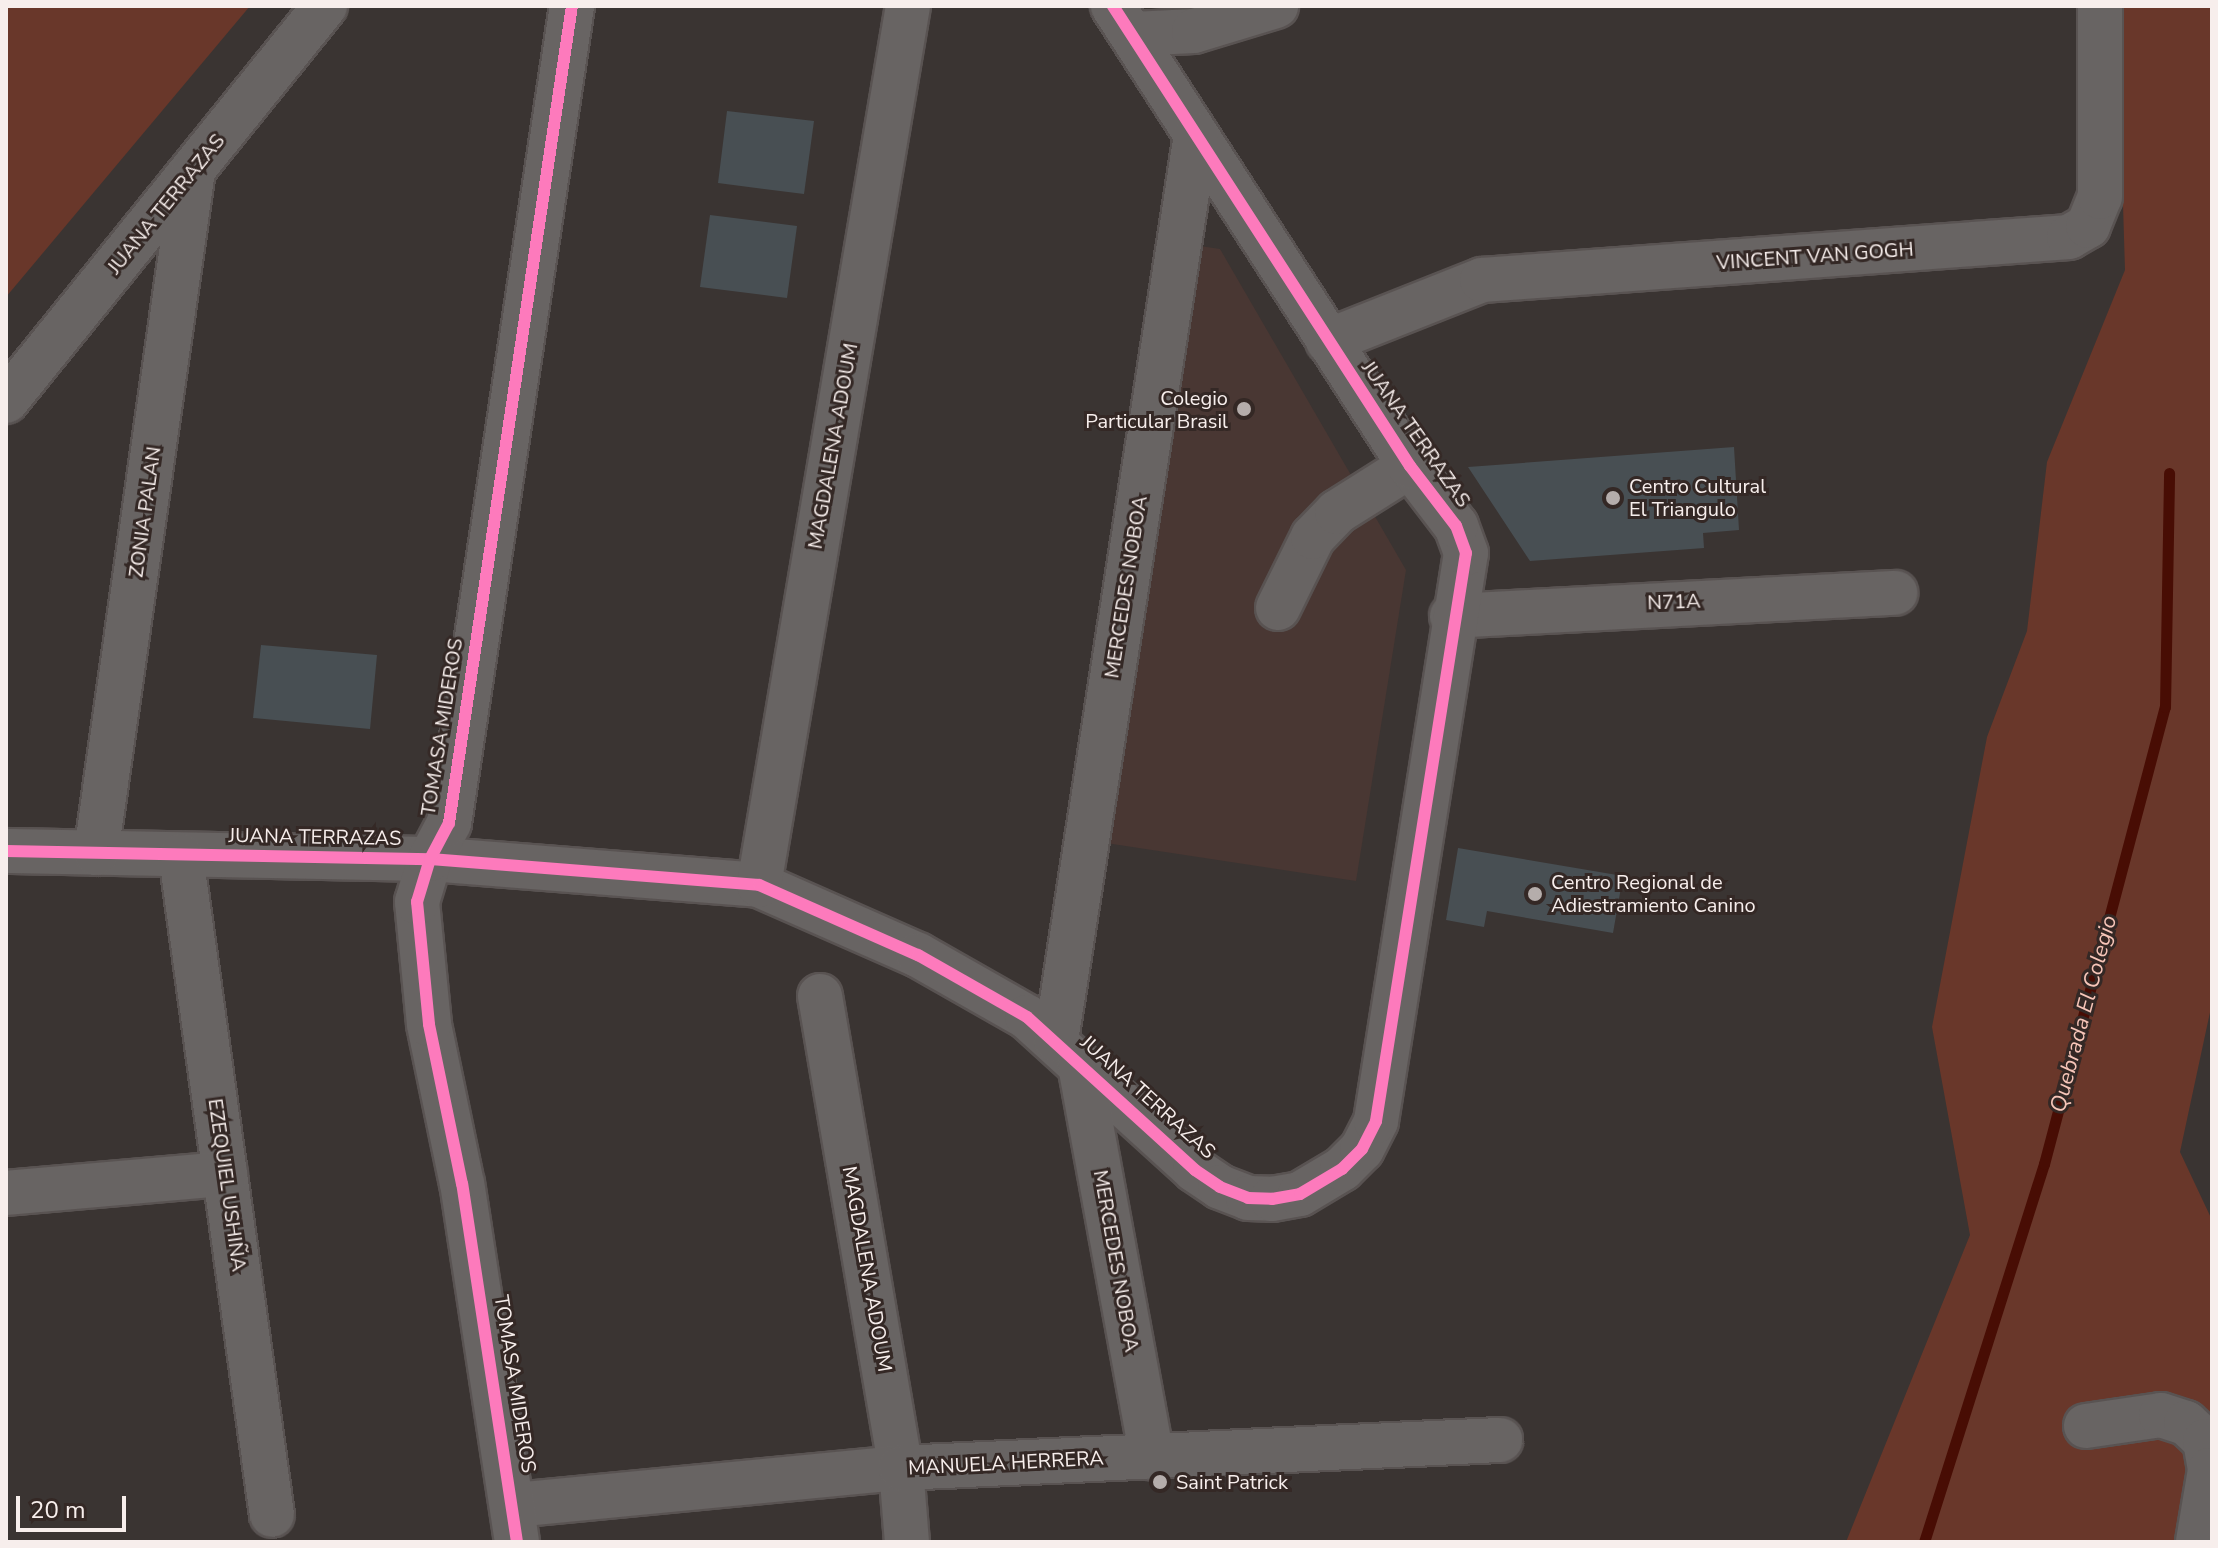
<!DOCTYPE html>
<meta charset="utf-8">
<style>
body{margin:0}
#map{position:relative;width:2218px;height:1548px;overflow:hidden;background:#3a3432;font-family:"Nunito Sans",sans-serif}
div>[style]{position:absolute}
.built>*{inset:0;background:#493733}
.green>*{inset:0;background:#69372a}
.stream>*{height:11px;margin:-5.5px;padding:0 5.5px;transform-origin:5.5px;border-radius:5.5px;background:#480d04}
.building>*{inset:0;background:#484f53}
.roads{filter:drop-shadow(2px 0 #595352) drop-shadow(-2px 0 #595352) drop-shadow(0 2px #595352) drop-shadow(0 -2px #595352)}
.minor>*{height:44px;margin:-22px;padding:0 22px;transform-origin:22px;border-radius:22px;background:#686463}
.cycleway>*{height:12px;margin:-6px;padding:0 6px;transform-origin:6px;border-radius:6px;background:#fd7abc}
.dots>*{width:22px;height:22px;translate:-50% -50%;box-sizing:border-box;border:4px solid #342825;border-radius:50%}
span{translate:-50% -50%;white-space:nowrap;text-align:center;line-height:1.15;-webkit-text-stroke:6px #342825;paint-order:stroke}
.street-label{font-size:20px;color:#f7eeec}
.poi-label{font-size:20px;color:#f7eeec}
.right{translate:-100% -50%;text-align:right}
.left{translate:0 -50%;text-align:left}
.water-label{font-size:22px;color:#f7c5b8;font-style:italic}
.frame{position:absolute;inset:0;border:8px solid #f7eeec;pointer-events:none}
.scale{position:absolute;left:16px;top:1496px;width:110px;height:36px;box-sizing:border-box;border:4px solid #f7eeec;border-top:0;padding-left:10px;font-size:24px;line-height:28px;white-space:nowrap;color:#f7eeec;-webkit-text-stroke:6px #342825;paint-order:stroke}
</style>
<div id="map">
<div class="built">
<i style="clip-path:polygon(1200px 246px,1220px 249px,1406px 570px,1356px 881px,1106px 843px)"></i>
</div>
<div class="green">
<i style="clip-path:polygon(6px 6px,250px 6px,6px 297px)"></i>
<i style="clip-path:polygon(2117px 6px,2212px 6px,2212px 1003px,2180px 1152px,2212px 1220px,2212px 1542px,1846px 1542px,1970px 1235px,1932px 1027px,1987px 737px,2027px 631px,2047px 462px,2125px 270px)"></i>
</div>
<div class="stream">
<i style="left:1924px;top:1542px;width:397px;rotate:-72.4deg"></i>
<i style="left:2044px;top:1164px;width:473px;rotate:-75.2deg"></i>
<i style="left:2165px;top:707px;width:234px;rotate:-89deg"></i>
</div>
<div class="building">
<i style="clip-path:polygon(727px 111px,814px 121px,804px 194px,718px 183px)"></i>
<i style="clip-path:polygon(710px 215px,797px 226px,787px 298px,700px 287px)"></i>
<i style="clip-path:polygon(1734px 447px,1739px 530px,1703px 533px,1704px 548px,1530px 561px,1468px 467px)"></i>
<i style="clip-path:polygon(261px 645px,377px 655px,370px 729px,253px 718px)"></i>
<i style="clip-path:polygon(1458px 848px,1623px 876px,1613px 933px,1487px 911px,1484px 927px,1446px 920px)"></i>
</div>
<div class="roads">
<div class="minor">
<i style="left:1132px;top:34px;width:62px;rotate:-2.8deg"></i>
<i style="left:1194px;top:31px;width:86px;rotate:-17deg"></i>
<i style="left:1328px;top:341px;width:166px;rotate:-21.6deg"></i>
<i style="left:1482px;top:280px;width:589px;rotate:-4.19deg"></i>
<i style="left:2069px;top:237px;width:22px;rotate:-30deg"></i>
<i style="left:2088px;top:226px;width:31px;rotate:-68deg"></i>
<i style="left:2100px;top:197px;width:191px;rotate:-90deg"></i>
<i style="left:6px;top:401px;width:508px;rotate:-51.08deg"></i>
<i style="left:1278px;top:608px;width:79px;rotate:-63.8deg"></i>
<i style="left:1313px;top:537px;width:35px;rotate:-46deg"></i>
<i style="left:1337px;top:512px;width:86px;rotate:-32.2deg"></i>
<i style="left:1452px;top:616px;width:444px;rotate:-3deg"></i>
<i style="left:6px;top:851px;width:424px;rotate:1.1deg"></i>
<i style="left:430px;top:859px;width:330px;rotate:4.5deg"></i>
<i style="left:759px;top:885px;width:174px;rotate:23.8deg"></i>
<i style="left:918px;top:955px;width:125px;rotate:29.6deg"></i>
<i style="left:1027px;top:1017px;width:227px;rotate:42.3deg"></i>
<i style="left:1195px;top:1170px;width:30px;rotate:34deg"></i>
<i style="left:1220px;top:1187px;width:30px;rotate:21deg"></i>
<i style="left:1248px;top:1198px;width:24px;rotate:2deg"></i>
<i style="left:1272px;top:1199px;width:28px;rotate:-10deg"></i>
<i style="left:1300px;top:1194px;width:49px;rotate:-30.8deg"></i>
<i style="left:1342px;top:1169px;width:28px;rotate:-45deg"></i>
<i style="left:1362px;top:1149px;width:31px;rotate:-63deg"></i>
<i style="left:1376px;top:1121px;width:575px;rotate:-81deg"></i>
<i style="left:1466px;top:553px;width:29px;rotate:-110deg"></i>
<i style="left:1456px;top:526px;width:76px;rotate:-127.5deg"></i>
<i style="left:1410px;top:466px;width:548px;rotate:-122.85deg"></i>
<i style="left:96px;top:853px;width:690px;rotate:-81.92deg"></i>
<i style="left:181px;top:856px;width:665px;rotate:82.14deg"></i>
<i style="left:759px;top:885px;width:892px;rotate:-80.38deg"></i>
<i style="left:820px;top:996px;width:479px;rotate:80.3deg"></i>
<i style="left:901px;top:1468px;width:74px;rotate:85.4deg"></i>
<i style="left:1056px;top:1040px;width:916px;rotate:-81.21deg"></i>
<i style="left:1080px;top:1065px;width:399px;rotate:79.6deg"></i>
<i style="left:6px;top:1193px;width:220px;rotate:-5deg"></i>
<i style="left:2086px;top:1426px;width:76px;rotate:-8.3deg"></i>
<i style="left:2161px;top:1415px;width:26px;rotate:18deg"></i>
<i style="left:2186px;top:1423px;width:26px;rotate:43deg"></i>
<i style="left:2205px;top:1441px;width:29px;rotate:80deg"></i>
<i style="left:2210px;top:1470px;width:73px;rotate:99.5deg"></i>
<i style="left:514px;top:1505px;width:389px;rotate:-5.5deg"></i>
<i style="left:901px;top:1468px;width:600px;rotate:-2.68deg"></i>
<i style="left:517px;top:1542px;width:362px;rotate:-98.7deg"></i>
<i style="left:462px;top:1184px;width:163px;rotate:-101.7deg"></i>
<i style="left:429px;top:1024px;width:123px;rotate:-95.6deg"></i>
<i style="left:417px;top:902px;width:45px;rotate:-73.2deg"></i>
<i style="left:430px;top:859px;width:41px;rotate:-62.2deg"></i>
<i style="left:449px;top:823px;width:826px;rotate:-81.44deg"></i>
</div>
</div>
<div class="cycleway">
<i style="left:6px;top:851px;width:424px;rotate:1.1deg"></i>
<i style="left:430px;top:859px;width:330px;rotate:4.5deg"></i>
<i style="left:759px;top:885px;width:174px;rotate:23.8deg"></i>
<i style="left:918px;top:955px;width:125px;rotate:29.6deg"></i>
<i style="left:1027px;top:1017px;width:227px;rotate:42.3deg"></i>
<i style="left:1195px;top:1170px;width:30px;rotate:34deg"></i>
<i style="left:1220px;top:1187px;width:30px;rotate:21deg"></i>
<i style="left:1248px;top:1198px;width:24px;rotate:2deg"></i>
<i style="left:1272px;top:1199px;width:28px;rotate:-10deg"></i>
<i style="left:1300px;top:1194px;width:49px;rotate:-30.8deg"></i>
<i style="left:1342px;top:1169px;width:28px;rotate:-45deg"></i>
<i style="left:1362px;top:1149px;width:31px;rotate:-63deg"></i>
<i style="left:1376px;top:1121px;width:575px;rotate:-81deg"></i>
<i style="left:1466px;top:553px;width:29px;rotate:-110deg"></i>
<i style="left:1456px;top:526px;width:76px;rotate:-127.5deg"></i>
<i style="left:1410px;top:466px;width:548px;rotate:-122.85deg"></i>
<i style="left:517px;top:1542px;width:362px;rotate:-98.7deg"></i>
<i style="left:462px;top:1184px;width:163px;rotate:-101.7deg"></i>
<i style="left:429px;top:1024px;width:123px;rotate:-95.6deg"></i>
<i style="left:417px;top:902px;width:45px;rotate:-73.2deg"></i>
<i style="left:430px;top:859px;width:41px;rotate:-62.2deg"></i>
<i style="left:449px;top:823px;width:826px;rotate:-81.44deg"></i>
</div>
<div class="dots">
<i style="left:1244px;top:409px;background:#b5adab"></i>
<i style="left:1613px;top:498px;background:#b5adab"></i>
<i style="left:1535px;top:894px;background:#b5adab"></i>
<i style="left:1160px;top:1482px;background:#b5adab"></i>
</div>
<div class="street-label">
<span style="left:166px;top:204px;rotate:-51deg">JUANA TERRAZAS</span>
<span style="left:1815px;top:256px;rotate:-4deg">VINCENT VAN GOGH</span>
<span style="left:1416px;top:434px;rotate:55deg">JUANA TERRAZAS</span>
<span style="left:833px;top:446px;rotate:-80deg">MAGDALENA ADOUM</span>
<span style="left:145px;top:512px;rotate:-82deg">ZONIA PALAN</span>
<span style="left:1126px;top:587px;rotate:-81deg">MERCEDES NOBOA</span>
<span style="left:1674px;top:602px;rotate:-2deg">N71A</span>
<span style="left:442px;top:727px;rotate:-81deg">TOMASA MIDEROS</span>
<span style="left:315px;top:837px;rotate:1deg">JUANA TERRAZAS</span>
<span style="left:1148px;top:1097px;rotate:42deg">JUANA TERRAZAS</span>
<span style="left:227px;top:1185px;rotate:82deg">EZEQUIEL USHIÑA</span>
<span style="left:1116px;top:1261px;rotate:80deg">MERCEDES NOBOA</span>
<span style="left:867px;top:1269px;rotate:80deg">MAGDALENA ADOUM</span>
<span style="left:515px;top:1384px;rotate:81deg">TOMASA MIDEROS</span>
<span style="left:1006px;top:1463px;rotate:-3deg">MANUELA HERRERA</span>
</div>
<div class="poi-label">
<span class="right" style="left:1228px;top:410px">Colegio<br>Particular Brasil</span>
<span class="left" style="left:1629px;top:498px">Centro Cultural<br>El Triangulo</span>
<span class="left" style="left:1551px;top:894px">Centro Regional de<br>Adiestramiento Canino</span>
<span class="left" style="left:1176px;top:1482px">Saint Patrick</span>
</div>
<div class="water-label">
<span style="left:2084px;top:1014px;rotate:-75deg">Quebrada El Colegio</span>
</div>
<div class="frame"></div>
<div class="scale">20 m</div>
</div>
